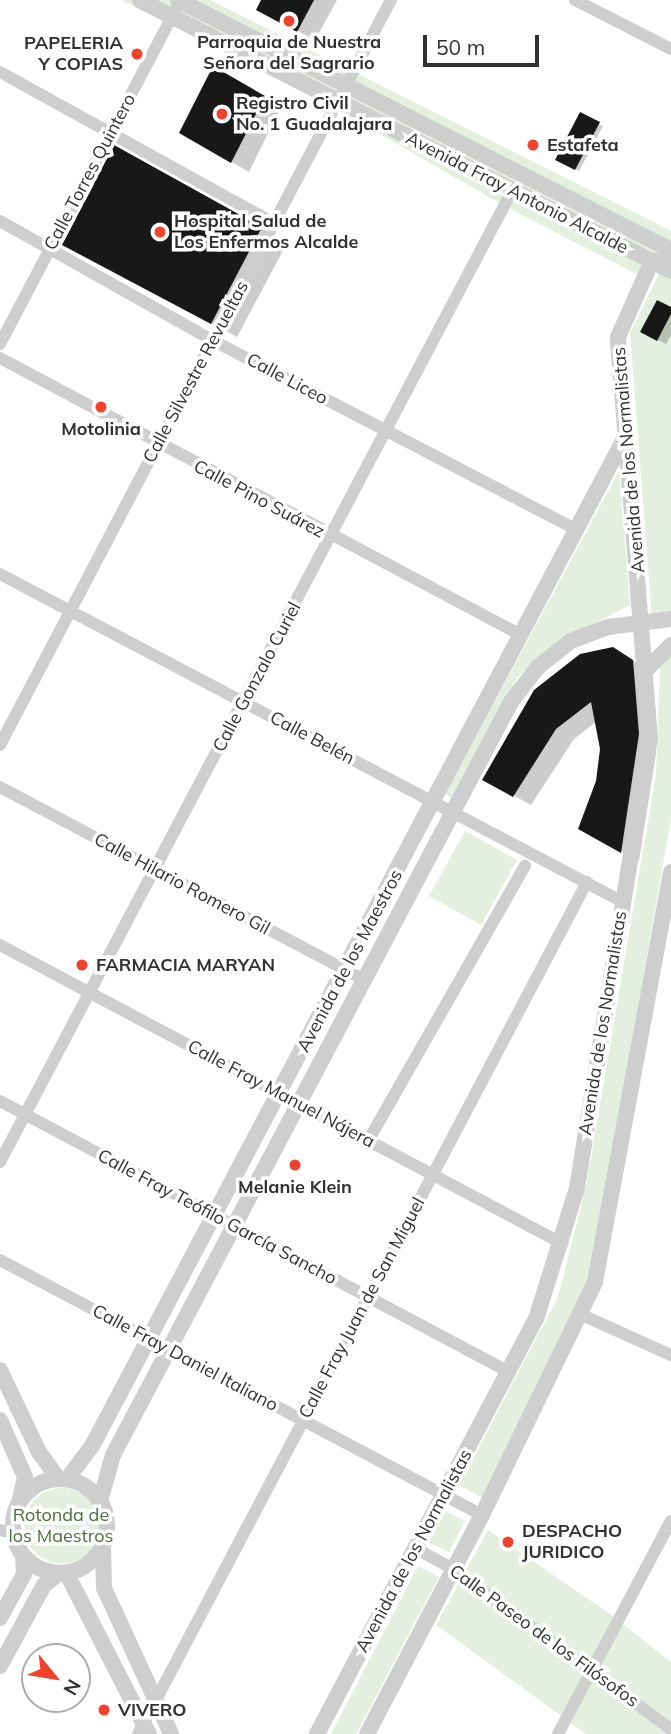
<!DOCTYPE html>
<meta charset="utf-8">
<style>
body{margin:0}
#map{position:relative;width:671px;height:1734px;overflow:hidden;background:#fff;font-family:Mulish,sans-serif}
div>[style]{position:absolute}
.green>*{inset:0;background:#e4efdf}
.round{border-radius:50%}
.shadow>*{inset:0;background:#0003}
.building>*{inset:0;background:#181818}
.minor>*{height:12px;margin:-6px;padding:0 6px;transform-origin:6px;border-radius:6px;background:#cecece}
.tertiary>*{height:16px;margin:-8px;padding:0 8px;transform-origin:8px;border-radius:8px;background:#cecece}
.tertiary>.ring{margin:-8px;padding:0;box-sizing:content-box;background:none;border:16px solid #cecece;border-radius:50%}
.dots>*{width:19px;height:19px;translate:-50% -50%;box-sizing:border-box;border:4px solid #fff;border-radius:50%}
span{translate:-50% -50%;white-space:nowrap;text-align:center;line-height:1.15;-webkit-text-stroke:7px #fff;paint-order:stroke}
.poi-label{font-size:18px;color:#313131;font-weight:700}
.right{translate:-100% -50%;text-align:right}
.left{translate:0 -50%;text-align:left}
.street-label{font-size:18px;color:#313131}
.park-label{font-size:18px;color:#4a703b}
.north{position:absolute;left:21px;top:1643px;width:70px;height:70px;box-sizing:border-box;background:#fff;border:2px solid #adadad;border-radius:50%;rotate:120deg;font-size:19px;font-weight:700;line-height:28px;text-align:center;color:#313131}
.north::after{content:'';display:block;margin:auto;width:24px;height:32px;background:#f0422c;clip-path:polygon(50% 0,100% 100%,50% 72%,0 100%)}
.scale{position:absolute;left:423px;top:35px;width:116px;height:32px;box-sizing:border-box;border:4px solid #313131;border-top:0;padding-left:9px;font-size:21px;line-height:24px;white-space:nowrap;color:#313131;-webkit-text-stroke:5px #fff;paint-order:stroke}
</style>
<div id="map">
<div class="green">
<i style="clip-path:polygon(121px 0,210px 0,671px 231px,671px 271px,651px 261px,642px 277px,503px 205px,335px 108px)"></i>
<i style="clip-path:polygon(660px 272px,671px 278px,671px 615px,652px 619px,630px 333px)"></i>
<i style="clip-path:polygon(619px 471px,630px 605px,553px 645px,518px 677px,452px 798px,445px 794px)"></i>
<i style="clip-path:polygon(671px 654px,671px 819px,590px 1277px,483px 1498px,459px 1485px,558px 1297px,586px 1187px,656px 774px,660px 664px)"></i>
<i style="clip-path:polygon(465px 831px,517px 860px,481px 925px,429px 896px)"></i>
<i class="round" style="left:24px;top:1488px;width:76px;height:76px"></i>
<i style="clip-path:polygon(445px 1511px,465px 1521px,449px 1552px,428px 1542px)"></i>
<i style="clip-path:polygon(488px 1530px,610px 1614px,671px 1662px,671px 1734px,586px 1734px,436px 1625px)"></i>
<i style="clip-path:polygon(418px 1566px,439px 1577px,356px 1734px,331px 1734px)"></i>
</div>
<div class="shadow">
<i style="clip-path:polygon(263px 0,337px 0,315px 40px,276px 20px)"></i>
<i style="clip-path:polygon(214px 68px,281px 107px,249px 172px,181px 133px)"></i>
<i style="clip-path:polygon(581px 114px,603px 126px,579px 171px,557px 159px)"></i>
<i style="clip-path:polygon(261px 228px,287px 243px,237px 337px,89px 259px)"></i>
<i style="clip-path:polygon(671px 309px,671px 335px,666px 344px,642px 332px)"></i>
<i style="clip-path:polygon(631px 659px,651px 672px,656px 754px,639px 861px,580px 828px,597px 781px,602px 749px,597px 721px,574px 739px,531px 805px,485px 780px)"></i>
</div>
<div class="building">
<i style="clip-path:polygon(261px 0,314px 0,297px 32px,256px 10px)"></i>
<i style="clip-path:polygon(213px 66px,265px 96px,231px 163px,179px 133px)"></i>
<i style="clip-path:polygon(580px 112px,600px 122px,575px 170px,555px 160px)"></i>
<i style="clip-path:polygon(114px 145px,262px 227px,211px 324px,62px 245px)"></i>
<i style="clip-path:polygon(657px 300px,671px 307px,671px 314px,657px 341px,640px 332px)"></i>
<i style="clip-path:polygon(613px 647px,633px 660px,639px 734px,621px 853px,578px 829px,596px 781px,600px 749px,591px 702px,556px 729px,513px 797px,482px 780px,534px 690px,580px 654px)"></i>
</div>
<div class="minor">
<i style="left:575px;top:0;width:108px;rotate:27deg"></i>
<i style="left:0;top:72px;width:313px;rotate:28.9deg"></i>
<i style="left:0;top:221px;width:243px;rotate:29.3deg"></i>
<i style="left:212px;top:340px;width:411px;rotate:27.5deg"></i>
<i style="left:0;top:344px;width:377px;rotate:-62.3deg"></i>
<i style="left:0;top:358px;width:590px;rotate:28deg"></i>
<i style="left:0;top:574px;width:704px;rotate:27.77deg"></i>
<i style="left:0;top:745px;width:841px;rotate:-62.31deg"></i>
<i style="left:0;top:787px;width:412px;rotate:27.9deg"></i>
<i style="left:0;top:945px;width:637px;rotate:27.97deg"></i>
<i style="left:0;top:1101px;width:577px;rotate:28.03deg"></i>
<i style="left:368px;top:1141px;width:317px;rotate:-60.3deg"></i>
<i style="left:0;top:1162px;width:1098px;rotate:-62.2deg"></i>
<i style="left:0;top:1260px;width:545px;rotate:27.88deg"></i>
<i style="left:582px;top:1315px;width:98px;rotate:24.2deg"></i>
<i style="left:0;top:1530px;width:13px;rotate:13deg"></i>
<i style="left:415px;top:1548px;width:43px;rotate:28.9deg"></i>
<i style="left:453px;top:1569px;width:270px;rotate:36.3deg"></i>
<i style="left:138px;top:1734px;width:963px;rotate:-62.21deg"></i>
<i style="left:558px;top:1734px;width:241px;rotate:-62.1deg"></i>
</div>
<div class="tertiary">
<i style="left:140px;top:0;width:596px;rotate:27.04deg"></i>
<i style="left:178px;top:0;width:553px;rotate:26.89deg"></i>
<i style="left:647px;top:669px;width:34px;rotate:-45deg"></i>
<i style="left:0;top:1370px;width:91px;rotate:64.6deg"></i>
<i style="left:39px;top:1452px;width:32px;rotate:54deg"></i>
<i style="left:0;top:1420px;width:62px;rotate:66.3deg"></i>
<i style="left:25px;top:1477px;width:23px;rotate:103deg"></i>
<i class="ring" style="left:13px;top:1479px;width:78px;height:78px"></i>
<i style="left:67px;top:1479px;width:41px;rotate:-52.9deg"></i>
<i style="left:92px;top:1446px;width:1141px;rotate:-62.15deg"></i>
<i style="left:100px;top:1501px;width:48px;rotate:-74.2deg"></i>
<i style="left:113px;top:1455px;width:852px;rotate:-62.14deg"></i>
<i style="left:511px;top:702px;width:44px;rotate:-52.4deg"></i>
<i style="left:538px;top:667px;width:42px;rotate:-38.2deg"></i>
<i style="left:571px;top:641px;width:40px;rotate:-21deg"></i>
<i style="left:608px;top:627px;width:64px;rotate:-7.2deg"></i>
<i style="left:103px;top:1548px;width:40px;rotate:88.6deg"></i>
<i style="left:104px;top:1588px;width:161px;rotate:65.3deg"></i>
<i style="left:67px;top:1574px;width:180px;rotate:62.9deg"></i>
<i style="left:0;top:1618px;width:50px;rotate:-61.4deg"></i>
<i style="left:24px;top:1574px;width:18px;rotate:-93deg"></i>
<i style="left:0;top:1666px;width:92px;rotate:-61.5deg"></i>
<i style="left:44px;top:1585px;width:18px;rotate:-38deg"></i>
<i style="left:317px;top:1734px;width:469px;rotate:-62.2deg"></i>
<i style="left:536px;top:1319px;width:137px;rotate:-72.6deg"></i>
<i style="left:577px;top:1188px;width:455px;rotate:-80.8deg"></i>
<i style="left:650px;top:739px;width:403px;rotate:-94.6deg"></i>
<i style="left:618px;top:337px;width:83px;rotate:-65.9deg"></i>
<i style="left:652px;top:261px;width:19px;rotate:-3deg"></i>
<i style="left:367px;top:1734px;width:247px;rotate:-62.3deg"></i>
<i style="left:482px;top:1515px;width:259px;rotate:-64.1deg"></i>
<i style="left:595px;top:1282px;width:417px;rotate:-79.5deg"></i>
</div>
<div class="dots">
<i style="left:289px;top:21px;background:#f0422c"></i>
<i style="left:137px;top:54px;background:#f0422c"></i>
<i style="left:222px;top:114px;background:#f0422c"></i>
<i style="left:533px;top:145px;background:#f0422c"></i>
<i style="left:160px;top:232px;background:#f0422c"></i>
<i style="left:101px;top:407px;background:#f0422c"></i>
<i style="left:82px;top:965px;background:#f0422c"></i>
<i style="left:295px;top:1165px;background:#f0422c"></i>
<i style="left:508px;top:1542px;background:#f0422c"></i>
<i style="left:104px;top:1710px;background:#f0422c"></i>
</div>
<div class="poi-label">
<span style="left:289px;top:53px">Parroquia de Nuestra<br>Señora del Sagrario</span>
<span class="right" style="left:123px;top:54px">PAPELERIA<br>Y COPIAS</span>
<span class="left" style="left:236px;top:114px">Registro Civil<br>No. 1 Guadalajara</span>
<span class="left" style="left:547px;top:145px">Estafeta</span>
<span class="left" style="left:174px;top:232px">Hospital Salud de<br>Los Enfermos Alcalde</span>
<span style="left:101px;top:429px">Motolinia</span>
<span class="left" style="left:96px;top:965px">FARMACIA MARYAN</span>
<span style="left:295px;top:1187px">Melanie Klein</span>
<span class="left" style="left:522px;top:1542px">DESPACHO<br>JURIDICO</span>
<span class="left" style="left:118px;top:1710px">VIVERO</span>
</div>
<div class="street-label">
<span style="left:90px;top:172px;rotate:-62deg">Calle Torres Quintero</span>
<span style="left:517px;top:193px;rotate:27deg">Avenida Fray Antonio Alcalde</span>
<span style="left:196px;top:372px;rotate:-62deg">Calle Silvestre Revueltas</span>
<span style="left:287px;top:379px;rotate:28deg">Calle Liceo</span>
<span style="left:629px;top:460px;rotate:-95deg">Avenida de los Normalistas</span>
<span style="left:259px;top:499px;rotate:28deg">Calle Pino Suárez</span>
<span style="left:257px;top:677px;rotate:-62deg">Calle Gonzalo Curiel</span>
<span style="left:312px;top:738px;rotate:28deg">Calle Belén</span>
<span style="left:182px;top:884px;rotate:28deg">Calle Hilario Romero Gil</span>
<span style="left:350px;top:961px;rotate:-62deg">Avenida de los Maestros</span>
<span style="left:603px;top:1023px;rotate:-81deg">Avenida de los Normalistas</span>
<span style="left:281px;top:1094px;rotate:28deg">Calle Fray Manuel Nájera</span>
<span style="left:217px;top:1217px;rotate:28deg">Calle Fray Teófilo García Sancho</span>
<span style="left:362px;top:1308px;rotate:-62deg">Calle Fray Juan de San Miguel</span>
<span style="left:185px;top:1358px;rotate:28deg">Calle Fray Daniel Italiano</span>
<span style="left:414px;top:1551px;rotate:-62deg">Avenida de los Normalistas</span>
<span style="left:544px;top:1636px;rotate:36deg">Calle Paseo de los Filósofos</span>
</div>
<div class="park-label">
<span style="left:61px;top:1526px">Rotonda de<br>los Maestros</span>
</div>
<div class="north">N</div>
<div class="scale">50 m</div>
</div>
